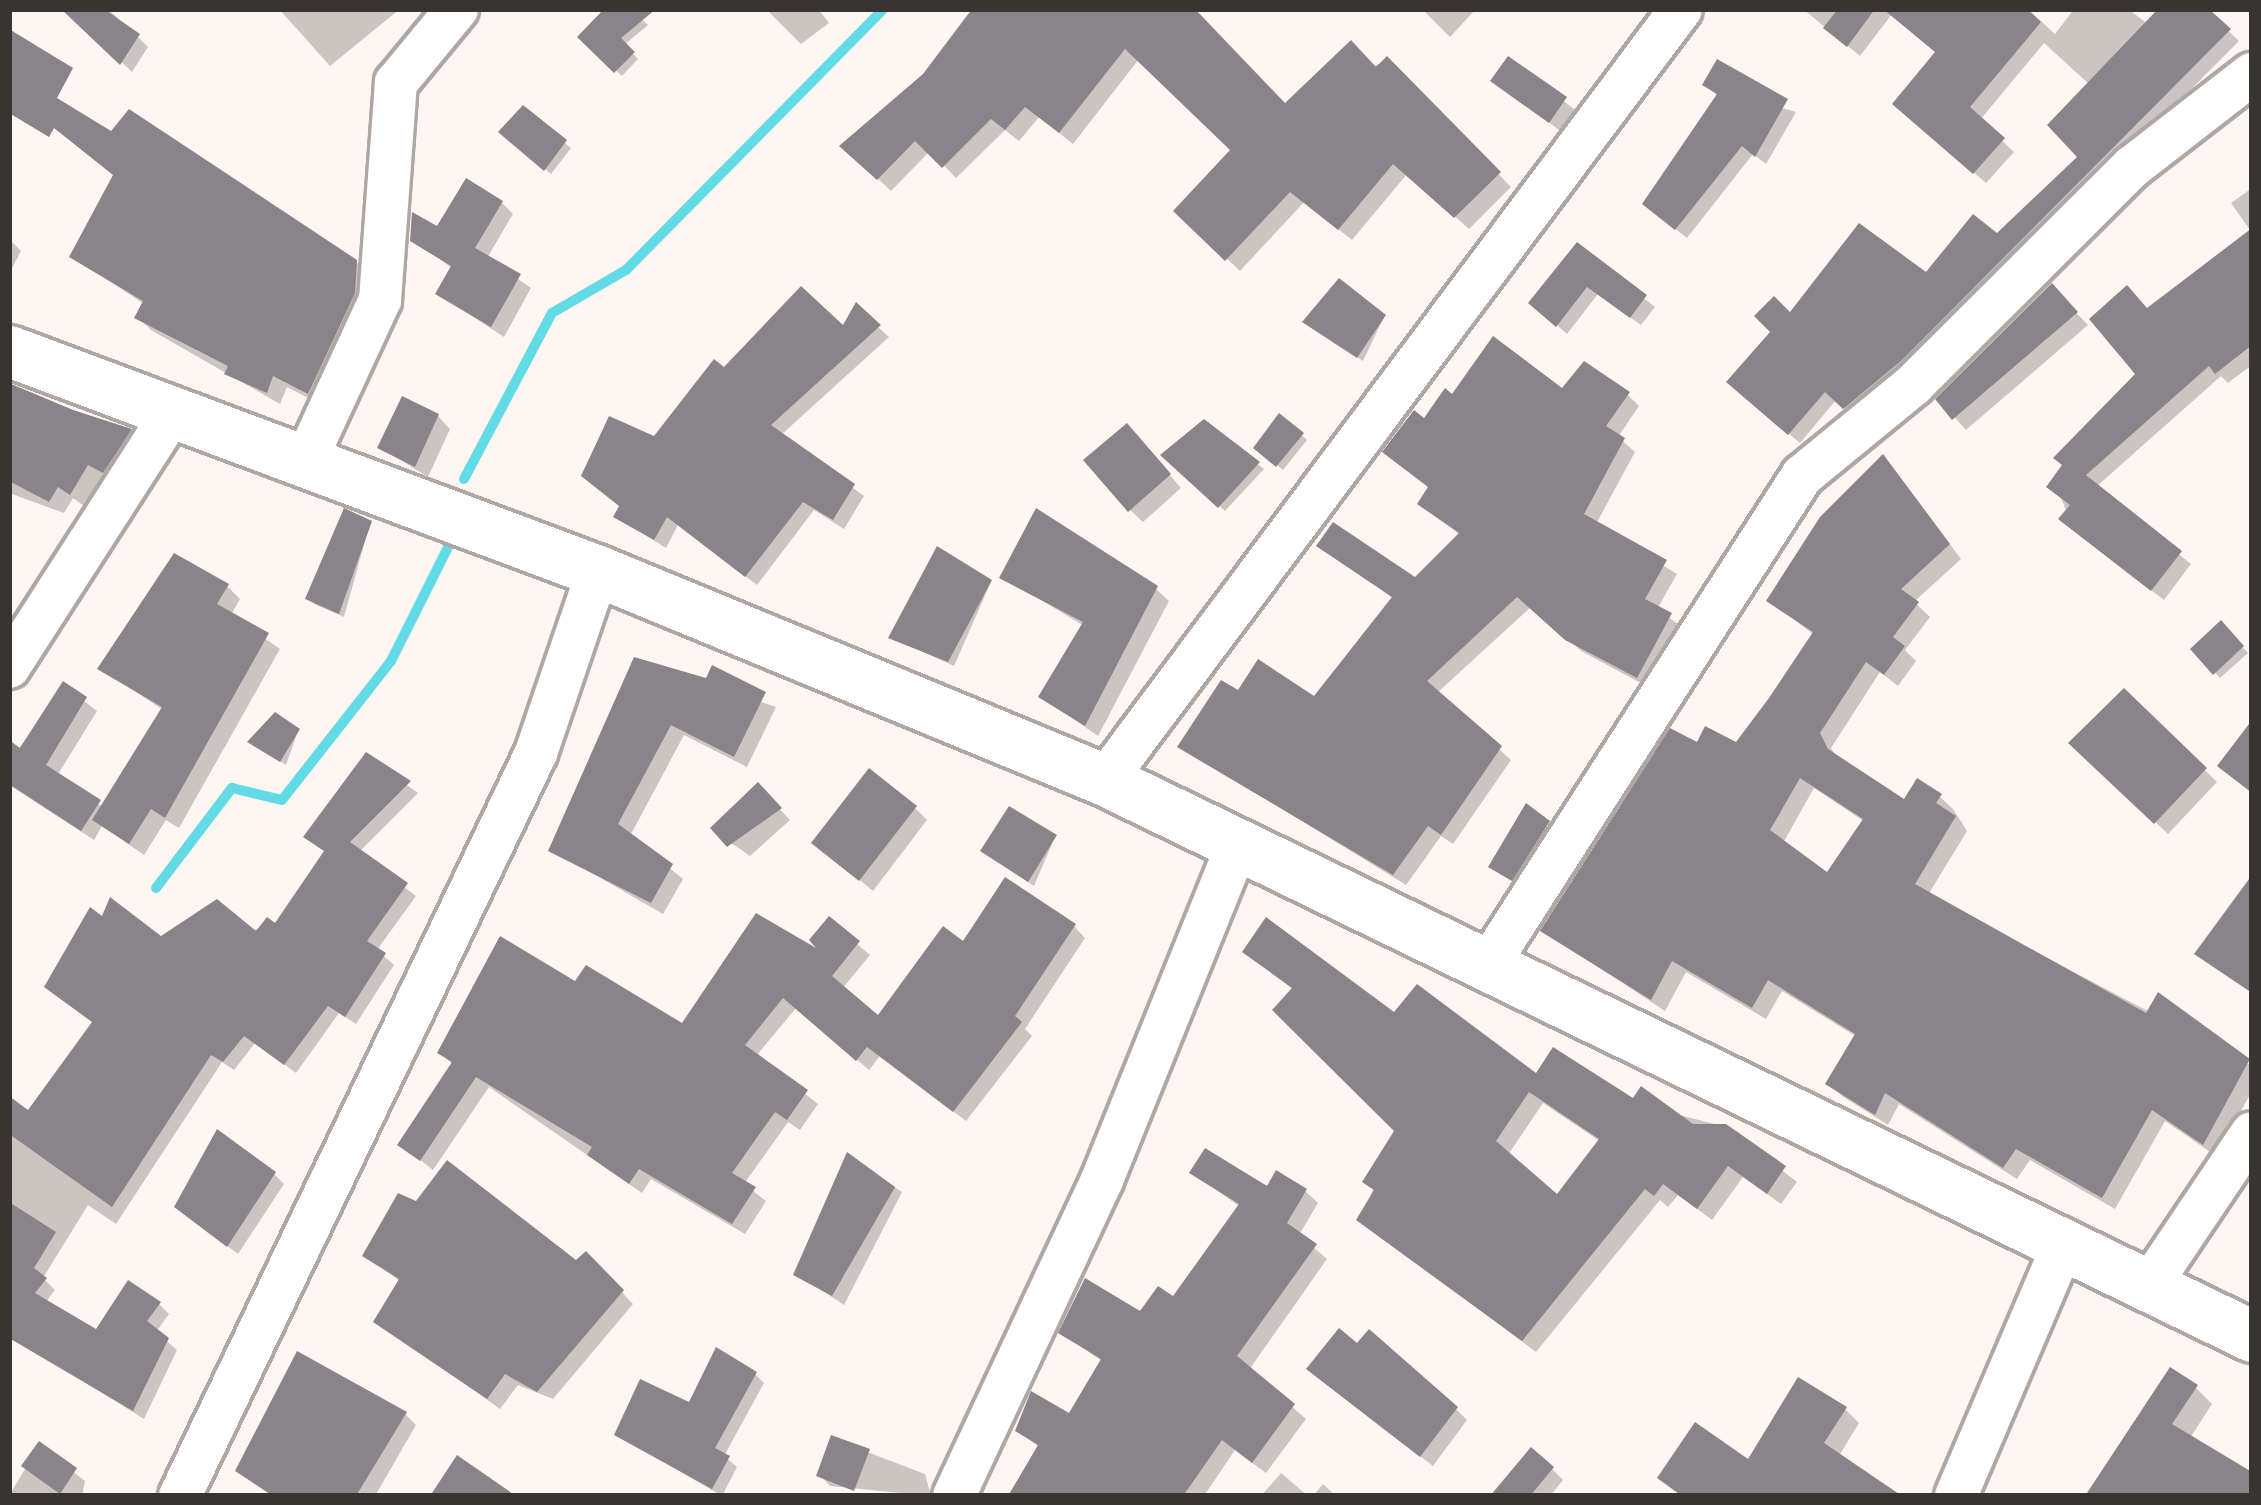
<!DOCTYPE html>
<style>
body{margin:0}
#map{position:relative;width:2261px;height:1505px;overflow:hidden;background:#fef6f1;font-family:"Fira Sans Condensed",sans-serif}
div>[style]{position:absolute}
.shadow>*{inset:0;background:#0003}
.stream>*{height:10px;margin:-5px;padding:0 5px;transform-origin:5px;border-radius:5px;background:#63dbe7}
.building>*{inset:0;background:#89848a}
.roads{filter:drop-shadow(3px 0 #afa7a3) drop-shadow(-3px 0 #afa7a3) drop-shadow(0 3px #afa7a3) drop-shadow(0 -3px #afa7a3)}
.minor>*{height:42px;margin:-21px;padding:0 21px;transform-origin:21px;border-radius:21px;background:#fff}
.tertiary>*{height:51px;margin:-25.5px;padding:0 25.5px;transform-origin:25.5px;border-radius:25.5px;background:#fff}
span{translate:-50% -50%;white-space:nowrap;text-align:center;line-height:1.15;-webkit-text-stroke:9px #fff;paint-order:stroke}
.frame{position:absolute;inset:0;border:12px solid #373432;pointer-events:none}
</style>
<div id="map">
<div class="shadow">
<i style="clip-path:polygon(65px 9px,108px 9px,138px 37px,148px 47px,132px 72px)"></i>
<i style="clip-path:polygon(279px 9px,400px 9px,330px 66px)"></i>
<i style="clip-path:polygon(608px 9px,631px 9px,648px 25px,624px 45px,638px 59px,622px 76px,581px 37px)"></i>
<i style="clip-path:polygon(766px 9px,818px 9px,829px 23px,801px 44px)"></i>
<i style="clip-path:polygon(976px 9px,1185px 9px,1285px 107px,1387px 60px,1511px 187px,1469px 229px,1407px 174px,1352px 240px,1304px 202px,1240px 271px,1177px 211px,1234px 150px,1139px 59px,1073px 144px,1039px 117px,1019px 141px,1005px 130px,956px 178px,930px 151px,891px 191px,856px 158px)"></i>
<i style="clip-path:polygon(1422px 9px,1476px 9px,1450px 37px)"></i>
<i style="clip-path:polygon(1803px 9px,2028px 9px,2055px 34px,2074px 9px,2128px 9px,2148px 24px,2162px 9px,2205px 9px,2239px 41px,1912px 370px,1855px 417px,1836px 400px,1800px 443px,1740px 392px,1790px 317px,1926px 277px,1997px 237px,2081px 157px,2090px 85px,2044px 43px,1980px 120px,2014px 152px,1986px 183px,1908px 116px,1938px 53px,1892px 14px,1860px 56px)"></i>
<i style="clip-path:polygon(1509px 60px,1578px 112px,1563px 133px,1494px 81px)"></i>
<i style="clip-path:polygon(1705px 85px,1796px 112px,1766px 164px,1753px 154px,1687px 238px,1656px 214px,1719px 97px)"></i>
<i style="clip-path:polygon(523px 109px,571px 148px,551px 174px,503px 132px)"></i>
<i style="clip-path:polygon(2252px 188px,2252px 233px,2231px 203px)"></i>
<i style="clip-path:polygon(502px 203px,513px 214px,487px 258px,531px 288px,504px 337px,438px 294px,453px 269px,413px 239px)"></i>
<i style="clip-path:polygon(9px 239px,21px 251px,9px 274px)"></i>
<i style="clip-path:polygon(1578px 246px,1655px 307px,1641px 325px,1598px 294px,1567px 334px,1542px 312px)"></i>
<i style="clip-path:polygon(73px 257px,356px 262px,369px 276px,322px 405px,287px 387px,280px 404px,151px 330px,138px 317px,144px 304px)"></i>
<i style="clip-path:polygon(2052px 287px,2088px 325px,1966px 430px,1939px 400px)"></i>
<i style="clip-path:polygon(856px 307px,889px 337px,781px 435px,864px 496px,844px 529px,814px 510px,757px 585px,678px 525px,666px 548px,617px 517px,654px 440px,724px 371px,844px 330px)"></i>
<i style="clip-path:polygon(2147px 311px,2252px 328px,2252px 365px,2228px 383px,2221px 376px,2096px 487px,2191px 564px,2164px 600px,2074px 530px,2061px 498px,2139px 374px)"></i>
<i style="clip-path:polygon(1384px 317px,1363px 361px,1312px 327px)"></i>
<i style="clip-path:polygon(9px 386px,130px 431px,143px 445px,118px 485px,103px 477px,84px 506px,73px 498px,64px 513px,9px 493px)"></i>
<i style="clip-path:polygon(1628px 395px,1639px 406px,1618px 437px,1635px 452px,1596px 524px,1677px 574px,1657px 609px,1682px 627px,1650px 688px,1581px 651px,1531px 607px,1437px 693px,1511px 760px,1453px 844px,1441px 836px,1406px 885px,1181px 747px,1238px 695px,1314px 700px,1394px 599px,1320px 546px,1415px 580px,1461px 535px,1420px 504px,1430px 488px,1386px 452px,1453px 398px)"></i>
<i style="clip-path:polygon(438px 416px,450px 429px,428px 477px,381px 448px)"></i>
<i style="clip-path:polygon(1280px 417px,1307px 440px,1283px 470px,1257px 448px)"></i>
<i style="clip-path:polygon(1204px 423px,1264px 469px,1225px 511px,1165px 455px)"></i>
<i style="clip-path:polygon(1139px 439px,1181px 488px,1143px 522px,1130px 510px)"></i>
<i style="clip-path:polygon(evenodd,1895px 471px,1961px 559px,1914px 602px,1930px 617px,1905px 650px,1916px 661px,1898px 686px,1880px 672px,1831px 748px,1837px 758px,1905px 803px,1940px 797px,1953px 809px,1967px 831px,1928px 895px,2252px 1066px,2252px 1091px,2216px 1156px,2165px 1121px,2115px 1209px,2030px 1160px,2017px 1179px,1899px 1104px,1888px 1125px,1842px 1096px,1829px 1083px,1857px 1037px,1782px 991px,1766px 1019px,1686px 972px,1665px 1011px,1544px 931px,1698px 747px,1737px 746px,1814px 635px,1770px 601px,1895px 471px,1814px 788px,1865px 822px,1828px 876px,1783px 843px,1814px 788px)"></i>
<i style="clip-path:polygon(370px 523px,344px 617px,314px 604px,309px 598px)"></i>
<i style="clip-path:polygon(1003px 577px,1156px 589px,1169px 601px,1098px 736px,1042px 697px,1084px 626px)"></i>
<i style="clip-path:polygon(991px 582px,954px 666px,891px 637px)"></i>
<i style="clip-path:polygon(227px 586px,240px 599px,231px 615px,280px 649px,179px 828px,166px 820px,144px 855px,102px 826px,94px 840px,9px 785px,9px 763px,63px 685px,97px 711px,57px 776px,103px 807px,163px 710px,100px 668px)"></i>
<i style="clip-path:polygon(2221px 624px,2248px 653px,2220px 678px,2194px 650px)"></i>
<i style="clip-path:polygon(636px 660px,776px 707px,747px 767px,684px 735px,630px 836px,683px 879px,663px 914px,552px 850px)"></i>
<i style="clip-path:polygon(2124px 692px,2217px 782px,2168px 834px,2072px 743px)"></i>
<i style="clip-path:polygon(298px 731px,286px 765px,256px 746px)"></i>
<i style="clip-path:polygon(367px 756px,418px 793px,359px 852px,416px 896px,377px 950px,394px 965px,356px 1024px,339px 1013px,296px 1073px,255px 1043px,234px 1070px,222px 1062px,116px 1224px,88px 1205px,43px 1278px,55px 1290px,45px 1303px,96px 1334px,159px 1304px,169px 1314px,156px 1332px,177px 1350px,144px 1419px,9px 1335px,9px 1100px,29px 1114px,95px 1024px,103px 920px,161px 940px,276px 927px,326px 852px)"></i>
<i style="clip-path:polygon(758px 786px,790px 820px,750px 856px,724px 838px)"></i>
<i style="clip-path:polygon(915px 808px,927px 820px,873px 891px,815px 843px)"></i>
<i style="clip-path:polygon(1548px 823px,1518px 884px,1497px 872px)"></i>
<i style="clip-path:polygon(1055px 837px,1034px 886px,989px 856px)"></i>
<i style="clip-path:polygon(829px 920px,870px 955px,842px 989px,878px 1019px,964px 945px,1074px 926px,1085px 938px,1025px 1029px,1032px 1036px,966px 1121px,880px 1056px,869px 1070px,797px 1007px,756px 1056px,818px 1104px,800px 1130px,788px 1122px,744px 1184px,766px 1201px,745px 1234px,651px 1179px,642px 1193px,489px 1087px,433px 1170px,401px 1145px,454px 1066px,440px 1052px,576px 985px,683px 1027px,827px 958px)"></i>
<i style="clip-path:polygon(evenodd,1246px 951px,1537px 1078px,1726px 1127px,1797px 1182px,1781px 1204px,1743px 1177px,1712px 1220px,1678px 1195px,1668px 1207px,1660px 1200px,1536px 1352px,1360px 1220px,1398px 1131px,1294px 990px,1246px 951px,1543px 1103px,1601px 1142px,1558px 1198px,1508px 1155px,1543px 1103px)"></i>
<i style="clip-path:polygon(848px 1156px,902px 1192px,844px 1305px,797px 1274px)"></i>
<i style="clip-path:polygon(1193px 1173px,1305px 1191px,1318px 1203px,1299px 1235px,1327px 1259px,1249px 1370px,1306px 1419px,1266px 1473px,1235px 1450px,1204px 1496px,1011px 1496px,1040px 1448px,1018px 1430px,1070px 1417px,1103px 1362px,1062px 1333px,1174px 1300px,1240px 1207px)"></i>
<i style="clip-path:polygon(274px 1174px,284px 1184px,238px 1254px,188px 1216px)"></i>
<i style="clip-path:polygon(365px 1255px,577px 1264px,586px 1255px,633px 1304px,553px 1399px,518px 1385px,500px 1409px,377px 1321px,401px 1282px)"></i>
<i style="clip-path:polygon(755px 1374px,764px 1383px,724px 1456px,737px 1467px,722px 1496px,628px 1441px)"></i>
<i style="clip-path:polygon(1321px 1380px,1456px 1409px,1467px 1420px,1433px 1466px)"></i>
<i style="clip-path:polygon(2196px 1388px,2212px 1404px,2190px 1438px,2252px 1476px,2252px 1496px,2090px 1496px)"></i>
<i style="clip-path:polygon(1845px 1409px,1859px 1423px,1839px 1456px,1896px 1496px,1681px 1496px,1660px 1478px,1749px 1463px)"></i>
<i style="clip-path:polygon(405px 1414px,416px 1425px,375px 1496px,272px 1496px,239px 1471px)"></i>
<i style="clip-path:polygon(833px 1439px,925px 1474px,931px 1496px,830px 1486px,820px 1475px)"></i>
<i style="clip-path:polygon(39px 1445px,85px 1481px,82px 1496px,9px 1496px)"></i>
<i style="clip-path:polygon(1552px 1469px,1563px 1480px,1550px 1496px,1494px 1496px)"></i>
<i style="clip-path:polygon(1281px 1473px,1308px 1496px,1261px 1496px)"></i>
<i style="clip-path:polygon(1323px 1484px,1336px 1496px,1313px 1496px)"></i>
</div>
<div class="stream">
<i style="left:464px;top:479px;width:188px;rotate:-62.1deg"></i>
<i style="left:552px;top:313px;width:86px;rotate:-30.2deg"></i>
<i style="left:626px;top:270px;width:366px;rotate:-45.4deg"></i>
<i style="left:156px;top:888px;width:126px;rotate:-52.8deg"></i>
<i style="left:232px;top:788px;width:51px;rotate:13.5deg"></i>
<i style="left:282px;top:800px;width:177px;rotate:-51.9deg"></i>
<i style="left:391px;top:661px;width:132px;rotate:-63.4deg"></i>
</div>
<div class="building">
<i style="clip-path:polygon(61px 9px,104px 9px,140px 34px,120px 65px)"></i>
<i style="clip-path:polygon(604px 9px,656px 9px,621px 38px,635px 52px,614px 73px,577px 37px)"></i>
<i style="clip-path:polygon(972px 9px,1195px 9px,1285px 103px,1351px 40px,1376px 67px,1387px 56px,1501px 172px,1454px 218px,1393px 164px,1338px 230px,1290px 192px,1225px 261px,1173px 211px,1230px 150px,1125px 49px,1059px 133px,1025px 107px,1005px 130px,991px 119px,942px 168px,915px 141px,877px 180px,839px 146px,923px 74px)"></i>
<i style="clip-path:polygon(1838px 9px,1875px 9px,1847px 47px,1823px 28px)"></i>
<i style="clip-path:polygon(1883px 9px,2027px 9px,2041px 22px,1970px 107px,2005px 138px,1973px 174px,1892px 104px,1935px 52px)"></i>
<i style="clip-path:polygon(2158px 9px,2209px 9px,2231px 29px,1902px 360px,1843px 409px,1825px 392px,1788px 435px,1726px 382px,1770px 332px,1754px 316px,1774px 296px,1790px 312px,1859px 223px,1926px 272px,1973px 214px,1997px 233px,2077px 157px,2047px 125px)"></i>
<i style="clip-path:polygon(9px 29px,73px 68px,57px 98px,111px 131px,129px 109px,357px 260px,355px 293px,308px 394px,273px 376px,267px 393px,224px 374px,228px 366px,134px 318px,143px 301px,69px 257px,113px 175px,54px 128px,49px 137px,9px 113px)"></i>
<i style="clip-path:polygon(1508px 56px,1567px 97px,1549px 123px,1490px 81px)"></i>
<i style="clip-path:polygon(1717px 59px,1788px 99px,1755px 157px,1742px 146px,1675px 230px,1642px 204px,1717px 94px,1702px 85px)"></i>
<i style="clip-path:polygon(523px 105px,567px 140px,544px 171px,498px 132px)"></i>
<i style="clip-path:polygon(466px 178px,503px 201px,475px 248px,521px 274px,491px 327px,435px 294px,451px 266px,410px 241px,412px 212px,437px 226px)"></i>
<i style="clip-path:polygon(2252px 228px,2252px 345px,2215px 374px,2209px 366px,2086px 475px,2182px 551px,2151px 591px,2058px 519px,2070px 505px,2046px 487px,2062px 465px,2053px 458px,2135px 374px,2089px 319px,2127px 285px,2147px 308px)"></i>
<i style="clip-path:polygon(1577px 242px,1647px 295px,1630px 318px,1587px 287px,1556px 327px,1528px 303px)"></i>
<i style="clip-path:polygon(1339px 278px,1386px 315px,1357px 358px,1302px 322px)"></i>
<i style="clip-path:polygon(2052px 283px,2078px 312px,1952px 420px,1935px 399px)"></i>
<i style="clip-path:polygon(801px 286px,843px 325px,856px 302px,881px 325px,771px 425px,855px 484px,833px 520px,803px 502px,745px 577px,667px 517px,654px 540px,613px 517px,619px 506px,581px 476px,609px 416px,654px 436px,714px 359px,724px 367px)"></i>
<i style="clip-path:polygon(1493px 336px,1562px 388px,1584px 361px,1630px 392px,1606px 426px,1625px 438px,1584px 514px,1667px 560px,1645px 599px,1672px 613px,1637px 678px,1565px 640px,1517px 597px,1427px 681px,1502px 746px,1441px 835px,1428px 826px,1393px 875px,1177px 747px,1221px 680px,1238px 690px,1258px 659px,1314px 696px,1392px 597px,1316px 546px,1333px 522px,1415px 577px,1459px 533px,1417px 504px,1428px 487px,1382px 452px,1414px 410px,1424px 418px,1445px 388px,1452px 394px)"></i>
<i style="clip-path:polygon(9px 383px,73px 410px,132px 429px,103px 473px,88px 465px,70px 495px,58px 487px,49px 502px,9px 481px)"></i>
<i style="clip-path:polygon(402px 396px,439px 414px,415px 467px,377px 448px)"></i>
<i style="clip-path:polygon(1279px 413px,1304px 433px,1276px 467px,1253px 448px)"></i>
<i style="clip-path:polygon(1204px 419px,1260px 462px,1218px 508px,1160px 455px)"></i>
<i style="clip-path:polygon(1127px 423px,1171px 474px,1128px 512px,1083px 460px)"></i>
<i style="clip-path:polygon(evenodd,1883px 454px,1950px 544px,1901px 589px,1919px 602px,1893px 637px,1905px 646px,1884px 675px,1866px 662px,1820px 733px,1828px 749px,1904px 799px,1917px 778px,1942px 794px,1936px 803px,1956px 816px,1915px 884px,2146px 1013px,2158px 992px,2250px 1059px,2203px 1145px,2152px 1110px,2102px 1198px,2016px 1149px,2003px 1168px,1885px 1093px,1875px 1115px,1825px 1084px,1855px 1034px,1768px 980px,1752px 1008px,1672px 961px,1651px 1000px,1540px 931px,1670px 728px,1697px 742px,1705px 726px,1736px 742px,1769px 698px,1813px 632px,1766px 601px,1820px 517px,1883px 454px,1800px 778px,1863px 819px,1827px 872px,1770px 830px,1800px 778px)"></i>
<i style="clip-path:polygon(344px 508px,372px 521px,339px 614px,305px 599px)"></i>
<i style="clip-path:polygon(1036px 508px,1158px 586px,1085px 726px,1038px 697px,1083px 622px,999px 578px)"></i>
<i style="clip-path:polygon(937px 546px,992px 580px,948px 662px,888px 638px)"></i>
<i style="clip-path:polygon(174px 553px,229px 584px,217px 604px,269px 633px,165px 818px,151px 809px,129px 844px,92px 820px,162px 707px,97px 669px)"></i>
<i style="clip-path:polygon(2221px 620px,2244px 646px,2213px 675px,2190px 649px)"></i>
<i style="clip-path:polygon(634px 657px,706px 678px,712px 665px,766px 692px,734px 757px,671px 725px,618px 824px,673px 864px,651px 903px,548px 851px)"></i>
<i style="clip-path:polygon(63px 681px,87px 697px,46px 765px,101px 800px,81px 831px,9px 784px,9px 740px,20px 748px)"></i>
<i style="clip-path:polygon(2124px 688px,2207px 768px,2154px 824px,2068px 743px)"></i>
<i style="clip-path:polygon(275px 712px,300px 729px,280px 762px,247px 742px)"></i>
<i style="clip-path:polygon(2252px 720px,2252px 793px,2217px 766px)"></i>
<i style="clip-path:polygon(366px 752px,411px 781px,350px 842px,408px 883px,367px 941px,386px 953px,345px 1017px,328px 1006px,284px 1065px,244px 1036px,223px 1062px,211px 1055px,112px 1207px,9px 1134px,9px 1096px,28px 1110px,92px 1022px,44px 987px,90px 907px,102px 916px,110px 897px,161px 936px,217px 899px,256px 931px,267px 917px,275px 923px,324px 851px,303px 837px)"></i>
<i style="clip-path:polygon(869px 768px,917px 806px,859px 881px,811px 843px)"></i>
<i style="clip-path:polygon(758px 782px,782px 808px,727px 847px,710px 828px)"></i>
<i style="clip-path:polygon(1526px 803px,1550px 821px,1512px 881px,1488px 867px)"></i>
<i style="clip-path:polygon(1009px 806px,1057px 835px,1028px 882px,980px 851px)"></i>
<i style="clip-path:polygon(2252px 875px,2252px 993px,2194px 954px)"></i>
<i style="clip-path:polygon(1005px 877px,1076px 924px,1015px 1016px,1022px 1022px,953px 1112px,867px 1047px,856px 1061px,783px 998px,745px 1045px,808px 1090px,787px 1120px,775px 1112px,732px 1173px,756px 1187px,732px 1224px,639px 1169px,629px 1184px,587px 1155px,592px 1147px,476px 1077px,420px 1161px,397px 1145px,452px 1062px,437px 1053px,500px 936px,575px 981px,586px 965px,682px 1023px,756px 913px,816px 948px,809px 940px,829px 916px,860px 941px,832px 976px,878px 1015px,943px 926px,963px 941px)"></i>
<i style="clip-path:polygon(evenodd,1266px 917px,1394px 1012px,1417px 984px,1536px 1073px,1553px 1047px,1633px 1098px,1641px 1086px,1693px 1124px,1726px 1124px,1786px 1166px,1767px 1194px,1728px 1166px,1697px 1209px,1663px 1184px,1654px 1196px,1645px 1189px,1522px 1341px,1356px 1220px,1374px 1190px,1362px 1182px,1394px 1131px,1272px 1010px,1292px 988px,1242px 952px,1266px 917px,1529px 1092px,1599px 1139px,1557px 1194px,1496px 1141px,1529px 1092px)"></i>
<i style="clip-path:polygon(217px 1129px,276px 1172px,227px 1247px,174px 1207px)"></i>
<i style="clip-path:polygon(1205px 1148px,1267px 1186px,1276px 1170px,1307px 1189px,1287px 1223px,1317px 1244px,1237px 1356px,1295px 1404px,1252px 1463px,1222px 1440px,1183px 1496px,1008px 1496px,1038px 1445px,1015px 1431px,1031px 1391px,1069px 1413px,1101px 1359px,1058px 1333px,1085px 1278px,1140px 1311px,1158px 1286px,1173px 1296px,1239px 1204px,1189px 1173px)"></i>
<i style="clip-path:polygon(847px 1152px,895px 1187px,832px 1296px,793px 1275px)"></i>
<i style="clip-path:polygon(447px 1160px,576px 1260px,586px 1251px,624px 1290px,537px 1392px,505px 1374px,487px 1399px,373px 1322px,399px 1279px,362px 1256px,398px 1193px,416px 1201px)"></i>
<i style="clip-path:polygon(9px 1202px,56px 1232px,34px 1268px,47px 1278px,35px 1293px,96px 1329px,128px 1280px,161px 1302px,147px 1321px,169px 1338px,133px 1411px,9px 1338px)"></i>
<i style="clip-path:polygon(1339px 1328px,1357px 1343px,1369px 1329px,1458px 1407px,1420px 1457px,1306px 1369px)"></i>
<i style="clip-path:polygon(716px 1347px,757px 1372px,715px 1448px,730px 1456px,712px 1489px,614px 1435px,640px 1379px,689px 1402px)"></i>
<i style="clip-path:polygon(297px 1351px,407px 1412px,356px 1496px,273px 1496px,235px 1471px)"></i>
<i style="clip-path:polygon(2170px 1367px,2198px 1385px,2172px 1424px,2252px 1472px,2252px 1496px,2085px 1496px)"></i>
<i style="clip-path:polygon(1798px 1377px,1847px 1407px,1824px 1443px,1902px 1496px,1682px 1496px,1657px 1478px,1695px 1422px,1748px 1459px)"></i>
<i style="clip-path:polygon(831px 1435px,870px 1449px,854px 1491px,816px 1476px)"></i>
<i style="clip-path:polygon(39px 1441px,77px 1468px,60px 1494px,21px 1466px)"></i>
<i style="clip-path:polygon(1531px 1447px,1554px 1467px,1530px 1496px,1490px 1496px)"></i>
<i style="clip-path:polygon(457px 1455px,516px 1496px,430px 1496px)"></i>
</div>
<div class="roads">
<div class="minor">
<i style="left:306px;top:460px;width:176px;rotate:-65.2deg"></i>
<i style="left:380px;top:300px;width:218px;rotate:-85.8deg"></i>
<i style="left:396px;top:83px;width:96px;rotate:-50.5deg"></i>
<i style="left:9px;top:667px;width:305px;rotate:-57.3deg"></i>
<i style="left:1105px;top:780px;width:962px;rotate:-53.24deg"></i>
<i style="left:1488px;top:965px;width:581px;rotate:-57.29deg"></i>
<i style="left:1802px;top:476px;width:144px;rotate:-39.3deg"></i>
<i style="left:1913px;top:385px;width:309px;rotate:-44.9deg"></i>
<i style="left:2132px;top:167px;width:152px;rotate:-37.8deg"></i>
<i style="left:2149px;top:1286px;width:184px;rotate:-56.1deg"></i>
<i style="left:180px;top:1496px;width:824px;rotate:-64.4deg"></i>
<i style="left:536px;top:753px;width:192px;rotate:-71.2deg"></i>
<i style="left:954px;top:1496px;width:349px;rotate:-64.9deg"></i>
<i style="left:1102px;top:1180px;width:360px;rotate:-68deg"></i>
<i style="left:1956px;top:1496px;width:277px;rotate:-66.9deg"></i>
</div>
<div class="tertiary">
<i style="left:9px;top:351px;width:629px;rotate:20.48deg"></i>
<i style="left:598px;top:571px;width:548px;rotate:22.4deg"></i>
<i style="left:1105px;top:780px;width:1275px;rotate:25.86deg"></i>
</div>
</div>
<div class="frame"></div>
</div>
